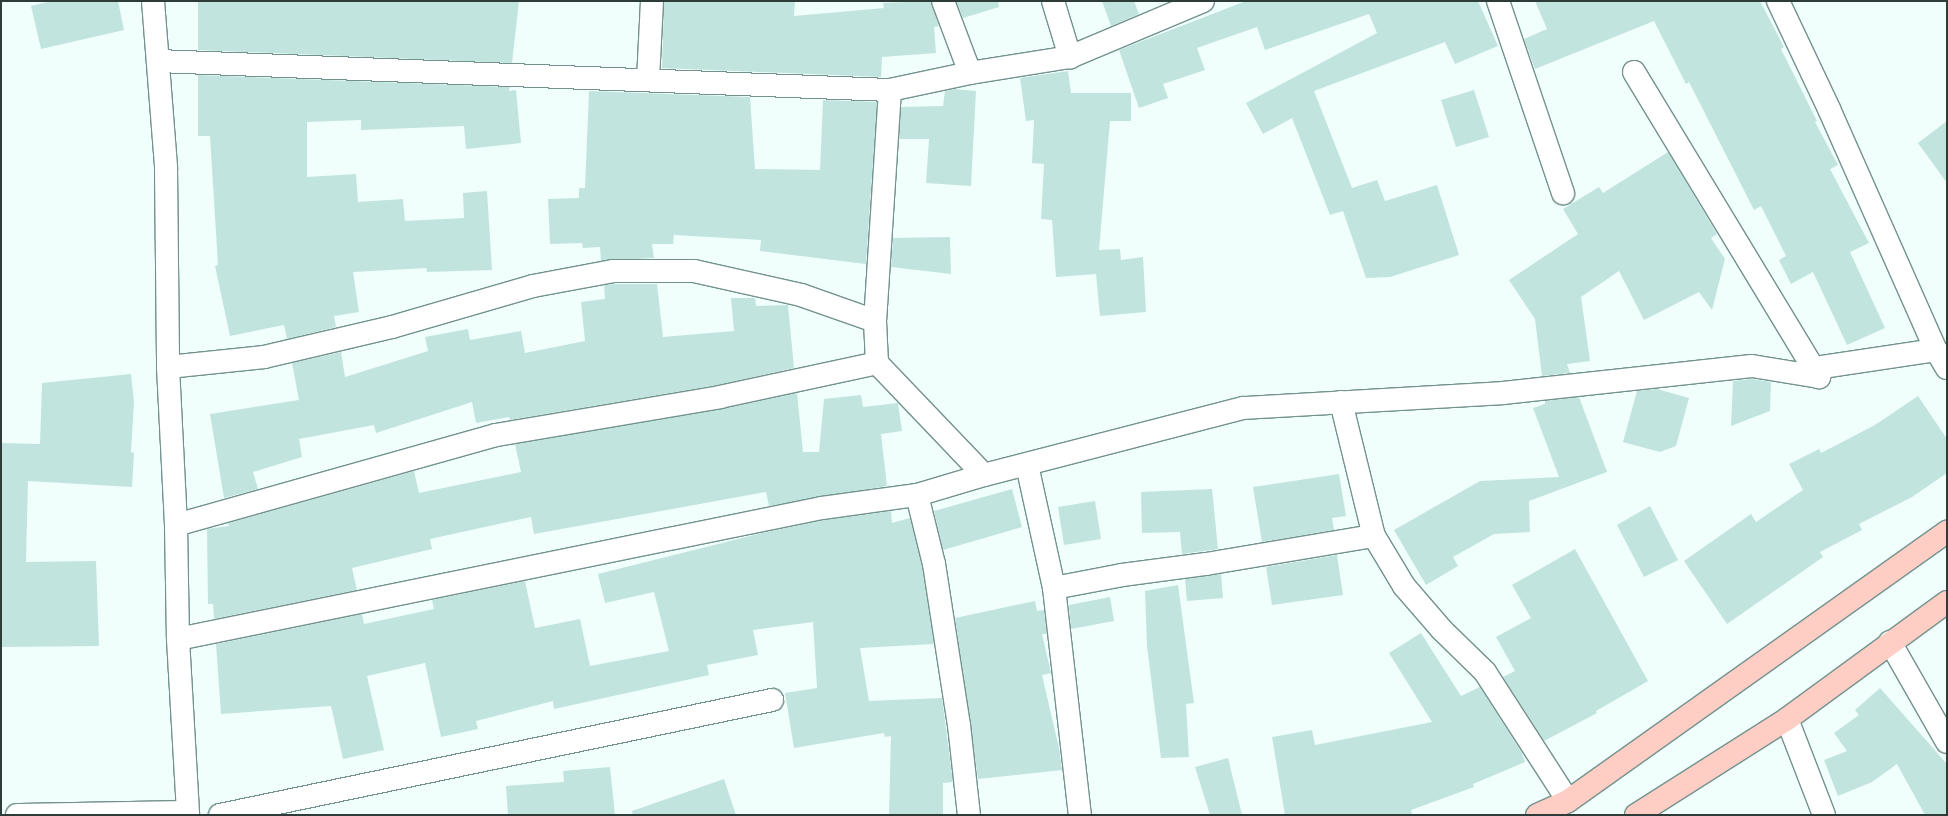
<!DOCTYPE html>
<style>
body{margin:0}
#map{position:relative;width:1948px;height:816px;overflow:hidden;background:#f0fefc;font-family:"Golos Text",sans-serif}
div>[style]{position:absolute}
.building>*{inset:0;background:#c2e4df}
.roads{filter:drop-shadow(1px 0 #73928e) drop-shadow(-1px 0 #73928e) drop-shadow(0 1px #73928e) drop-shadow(0 -1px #73928e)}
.minor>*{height:22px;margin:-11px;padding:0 11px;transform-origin:11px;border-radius:11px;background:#fff}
.tertiary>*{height:22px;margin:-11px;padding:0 11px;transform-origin:11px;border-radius:11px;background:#fff}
.primary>*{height:22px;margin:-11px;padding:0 11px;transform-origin:11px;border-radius:11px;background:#fecdc4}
span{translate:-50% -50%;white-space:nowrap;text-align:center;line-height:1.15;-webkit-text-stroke:3.5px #fff;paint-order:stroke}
.frame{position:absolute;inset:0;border:2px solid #2d3b39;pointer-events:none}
</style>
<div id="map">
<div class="building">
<i style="clip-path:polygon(52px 1px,118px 1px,124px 30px,41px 49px,31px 6px)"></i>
<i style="clip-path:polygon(198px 1px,519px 1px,512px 63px,198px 50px)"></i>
<i style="clip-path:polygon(664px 1px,795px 1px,794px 16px,884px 8px,883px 3px,931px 1px,939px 26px,934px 27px,936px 53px,882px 57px,881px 77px,662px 68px)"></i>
<i style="clip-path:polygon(956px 1px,998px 1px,999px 7px,963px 18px)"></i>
<i style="clip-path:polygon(1102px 1px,1134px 1px,1139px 14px,1111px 26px)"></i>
<i style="clip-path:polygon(1246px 1px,1478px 1px,1498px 46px,1455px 64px,1445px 42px,1314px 91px,1352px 188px,1377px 180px,1385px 201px,1437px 185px,1459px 255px,1390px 277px,1366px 278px,1343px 211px,1330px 215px,1292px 118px,1263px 134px,1246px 103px,1377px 33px,1369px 14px,1265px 50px,1257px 27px,1197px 48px,1205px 70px,1163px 84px,1168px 98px,1139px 108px,1119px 50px)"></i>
<i style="clip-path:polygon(1535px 1px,1760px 1px,1784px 47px,1781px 49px,1817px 121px,1815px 122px,1838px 165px,1830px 169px,1869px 243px,1850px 252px,1885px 328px,1847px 345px,1813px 272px,1791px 284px,1779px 260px,1786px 256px,1761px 206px,1754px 210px,1689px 82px,1686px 84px,1654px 21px,1535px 69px,1524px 39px,1547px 29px)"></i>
<i style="clip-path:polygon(1068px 71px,1071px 93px,1131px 93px,1131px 121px,1110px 121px,1099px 250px,1120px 249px,1121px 260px,1143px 257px,1146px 312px,1100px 316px,1096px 274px,1056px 277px,1052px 220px,1041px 219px,1044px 164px,1032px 163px,1034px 120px,1026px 121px,1020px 78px)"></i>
<i style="clip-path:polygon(198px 75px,510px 87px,509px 91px,516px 90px,521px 143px,466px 149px,464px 126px,361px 130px,361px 120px,307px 122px,307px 177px,356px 174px,358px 202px,403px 199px,405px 221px,464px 218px,463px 193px,487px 191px,492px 270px,427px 272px,426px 268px,353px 272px,359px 312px,334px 316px,336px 327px,287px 339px,284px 325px,230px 336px,215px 266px,218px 265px,210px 136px,198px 136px)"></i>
<i style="clip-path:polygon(954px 89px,976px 91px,971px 186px,926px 183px,929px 139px,899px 139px,901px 107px,943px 106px,945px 91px)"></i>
<i style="clip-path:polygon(1474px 90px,1489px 137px,1456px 147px,1441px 100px)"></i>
<i style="clip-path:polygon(589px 91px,750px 97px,755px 169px,820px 170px,823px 100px,877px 102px,866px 264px,760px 251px,761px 240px,674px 235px,673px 244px,652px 244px,654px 258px,601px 261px,600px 247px,583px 248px,582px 243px,550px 244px,548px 199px,579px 198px,579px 188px,585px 188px)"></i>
<i style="clip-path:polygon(1947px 121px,1947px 183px,1918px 143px)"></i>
<i style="clip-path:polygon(1668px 152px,1717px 234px,1711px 238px,1725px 259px,1712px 310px,1699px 292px,1644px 320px,1619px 271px,1581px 297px,1590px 361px,1567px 364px,1570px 373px,1542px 376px,1535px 319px,1509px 280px,1578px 234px,1563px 209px,1599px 187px,1603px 193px)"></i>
<i style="clip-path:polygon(950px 237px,951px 274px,891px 267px,893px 238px)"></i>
<i style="clip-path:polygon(614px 284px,657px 284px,663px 337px,734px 331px,731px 298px,755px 298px,756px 306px,788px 305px,794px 368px,718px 385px,510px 420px,509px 417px,476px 423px,472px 402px,376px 433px,374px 425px,299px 439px,302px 457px,253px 472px,258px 489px,224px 498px,210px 414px,299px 400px,292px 363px,341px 352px,345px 377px,428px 351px,425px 337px,468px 329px,470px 340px,521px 331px,525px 353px,585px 341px,581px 302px,605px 299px,604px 285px)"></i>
<i style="clip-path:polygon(131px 374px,134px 402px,131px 452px,134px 453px,132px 487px,28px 481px,26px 562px,96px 561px,99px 646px,1px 647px,1px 443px,40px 444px,42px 383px)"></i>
<i style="clip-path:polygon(1752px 379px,1771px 382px,1770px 411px,1731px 426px,1733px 381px)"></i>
<i style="clip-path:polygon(1657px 389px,1689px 398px,1676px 446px,1660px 452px,1623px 442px,1637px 391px)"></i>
<i style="clip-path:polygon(797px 393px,803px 452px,819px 452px,824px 399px,861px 395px,863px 407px,898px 403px,902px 431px,881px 434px,887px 486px,769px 506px,766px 492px,534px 534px,531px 517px,430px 539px,432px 549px,352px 568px,357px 590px,214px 619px,213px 604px,208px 604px,207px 529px,229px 526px,228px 523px,414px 471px,419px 493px,521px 472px,515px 444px,722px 409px)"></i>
<i style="clip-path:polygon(1918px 396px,1947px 439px,1947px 473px,1912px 497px,1859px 524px,1862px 530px,1820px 552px,1823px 557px,1727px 624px,1684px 561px,1751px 514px,1756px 522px,1803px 490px,1789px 464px,1819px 449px,1821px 453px,1875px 425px)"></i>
<i style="clip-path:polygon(1579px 397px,1607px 472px,1529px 501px,1530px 532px,1494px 534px,1453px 557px,1458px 566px,1426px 585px,1394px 530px,1480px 481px,1559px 477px,1533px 408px,1545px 404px,1545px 401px)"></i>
<i style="clip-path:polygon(1339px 474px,1346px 516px,1332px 518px,1334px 530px,1262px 542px,1253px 487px)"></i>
<i style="clip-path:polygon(1012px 489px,1022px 527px,943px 550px,934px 511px)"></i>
<i style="clip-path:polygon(1212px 489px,1218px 549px,1182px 554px,1180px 532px,1142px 533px,1141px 492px)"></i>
<i style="clip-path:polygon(1095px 501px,1101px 539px,1064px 545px,1058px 507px)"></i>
<i style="clip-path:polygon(1650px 506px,1678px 560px,1644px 577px,1617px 525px)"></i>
<i style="clip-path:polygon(891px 511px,892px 523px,910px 518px,922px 566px,934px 644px,860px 648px,869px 701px,942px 698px,953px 782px,943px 783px,943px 815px,889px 815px,891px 736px,885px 737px,884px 733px,794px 748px,785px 693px,817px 688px,813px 622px,753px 630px,758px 655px,707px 665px,709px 675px,554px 709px,553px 701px,476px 721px,478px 729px,441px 737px,425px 663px,367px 676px,384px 750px,343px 759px,331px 706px,221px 714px,216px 644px,362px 614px,364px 624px,434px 609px,432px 600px,525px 581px,535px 628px,580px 619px,590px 666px,669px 651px,654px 592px,605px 603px,598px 574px,762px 533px,824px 520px)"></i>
<i style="clip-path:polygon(1575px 549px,1648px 681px,1596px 711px,1597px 713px,1544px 741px,1503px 677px,1515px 671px,1496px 637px,1531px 618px,1512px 585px)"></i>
<i style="clip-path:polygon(1337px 555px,1343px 595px,1272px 605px,1266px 567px)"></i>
<i style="clip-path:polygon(1221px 574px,1223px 598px,1187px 601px,1185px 579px)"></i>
<i style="clip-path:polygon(1178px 585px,1194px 703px,1186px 704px,1189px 757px,1161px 758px,1147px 646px,1145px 591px)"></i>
<i style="clip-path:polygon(1110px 597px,1114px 621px,1071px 629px,1069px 605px)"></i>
<i style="clip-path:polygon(1035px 601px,1037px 611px,1044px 610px,1047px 634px,1042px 634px,1051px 673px,1042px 675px,1059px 748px,1062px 770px,978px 779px,955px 618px)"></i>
<i style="clip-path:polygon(1421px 633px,1461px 696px,1480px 687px,1522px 753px,1525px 762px,1473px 784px,1474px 787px,1411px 810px,1412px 815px,1285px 815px,1272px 737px,1312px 730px,1315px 745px,1432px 722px,1389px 653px)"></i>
<i style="clip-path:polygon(1880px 688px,1947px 764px,1947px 815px,1925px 815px,1897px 764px,1872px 782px,1838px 796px,1824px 760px,1847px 751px,1834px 733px,1859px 715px,1855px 710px)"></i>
<i style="clip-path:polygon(1228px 758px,1242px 815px,1210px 815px,1195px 767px)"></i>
<i style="clip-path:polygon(610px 767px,615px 815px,508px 815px,506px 786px,564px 782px,563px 771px)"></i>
<i style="clip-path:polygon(724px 779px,736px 815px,633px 815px,632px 811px)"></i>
</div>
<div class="roads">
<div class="minor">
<i style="left:943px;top:1px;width:77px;rotate:69.4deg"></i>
<i style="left:1053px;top:1px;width:59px;rotate:73.1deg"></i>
<i style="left:1203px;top:1px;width:144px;rotate:157.2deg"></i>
<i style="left:1070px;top:57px;width:101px;rotate:170.9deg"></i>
<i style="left:970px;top:73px;width:82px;rotate:168deg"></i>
<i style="left:890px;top:90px;width:231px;rotate:93.7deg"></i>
<i style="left:875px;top:321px;width:42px;rotate:87.3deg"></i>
<i style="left:877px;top:363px;width:155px;rotate:46.3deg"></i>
<i style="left:984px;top:475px;width:268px;rotate:-14.5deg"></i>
<i style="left:1244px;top:408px;width:259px;rotate:-3.3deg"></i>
<i style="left:1503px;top:393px;width:250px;rotate:-6.2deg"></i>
<i style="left:1752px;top:366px;width:68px;rotate:9.3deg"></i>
<i style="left:1819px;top:377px;width:10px;rotate:-73deg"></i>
<i style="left:1822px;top:367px;width:115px;rotate:-8.5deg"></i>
<i style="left:1498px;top:1px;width:203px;rotate:71.3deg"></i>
<i style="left:1778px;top:1px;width:119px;rotate:64.7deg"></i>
<i style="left:1829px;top:109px;width:264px;rotate:66.1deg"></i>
<i style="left:1936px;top:350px;width:21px;rotate:59deg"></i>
<i style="left:158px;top:61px;width:733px;rotate:2.27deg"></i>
<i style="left:1634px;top:72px;width:357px;rotate:58.8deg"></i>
<i style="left:648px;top:80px;width:79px;rotate:-87.1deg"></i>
<i style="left:168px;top:367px;width:97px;rotate:-5.9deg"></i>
<i style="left:264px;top:357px;width:131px;rotate:-13.2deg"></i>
<i style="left:392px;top:327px;width:147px;rotate:-16.2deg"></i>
<i style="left:533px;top:286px;width:81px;rotate:-10.6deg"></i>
<i style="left:613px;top:271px;width:81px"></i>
<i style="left:694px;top:271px;width:110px;rotate:12.6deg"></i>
<i style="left:801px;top:295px;width:78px;rotate:19.4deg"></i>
<i style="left:1341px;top:402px;width:138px;rotate:76.2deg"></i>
<i style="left:1374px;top:536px;width:58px;rotate:59deg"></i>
<i style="left:1404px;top:586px;width:58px;rotate:49.2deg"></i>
<i style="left:1442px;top:630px;width:60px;rotate:44.3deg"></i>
<i style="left:1485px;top:672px;width:153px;rotate:57.2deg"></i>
<i style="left:1027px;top:465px;width:126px;rotate:77.6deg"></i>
<i style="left:1054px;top:588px;width:228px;rotate:83.5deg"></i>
<i style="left:917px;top:495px;width:70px;rotate:-16.6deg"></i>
<i style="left:176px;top:525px;width:332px;rotate:-15.7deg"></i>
<i style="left:496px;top:435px;width:227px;rotate:-9.6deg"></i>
<i style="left:720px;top:397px;width:161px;rotate:-12.2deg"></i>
<i style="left:1054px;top:588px;width:69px;rotate:-10.8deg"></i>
<i style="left:1122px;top:575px;width:85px;rotate:-7.5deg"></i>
<i style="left:1206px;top:564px;width:170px;rotate:-9.5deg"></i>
<i style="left:178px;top:639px;width:657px;rotate:-11.5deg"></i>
<i style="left:822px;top:508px;width:96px;rotate:-7.8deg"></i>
<i style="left:917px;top:495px;width:71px;rotate:76.2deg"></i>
<i style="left:934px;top:564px;width:163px;rotate:81.2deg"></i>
<i style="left:959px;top:725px;width:91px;rotate:83.7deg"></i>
<i style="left:1890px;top:642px;width:115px;rotate:60.3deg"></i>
<i style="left:1787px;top:719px;width:103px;rotate:68.9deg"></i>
<i style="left:17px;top:815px;width:170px;rotate:-1deg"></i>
<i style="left:220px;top:815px;width:564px;rotate:-11.77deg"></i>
</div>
<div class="tertiary">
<i style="left:153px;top:1px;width:168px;rotate:85.5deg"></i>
<i style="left:166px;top:168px;width:199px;rotate:89.4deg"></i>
<i style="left:168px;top:367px;width:158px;rotate:87.1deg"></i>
<i style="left:176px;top:525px;width:114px;rotate:89deg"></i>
<i style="left:178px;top:639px;width:176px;rotate:86.7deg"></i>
</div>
<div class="primary">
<i style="left:1537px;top:815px;width:34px;rotate:-24deg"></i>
<i style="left:1568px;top:801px;width:465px;rotate:-35.4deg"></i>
<i style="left:1636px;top:815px;width:179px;rotate:-32.4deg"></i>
<i style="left:1787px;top:719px;width:198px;rotate:-36.2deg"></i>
</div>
</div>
<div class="frame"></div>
</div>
